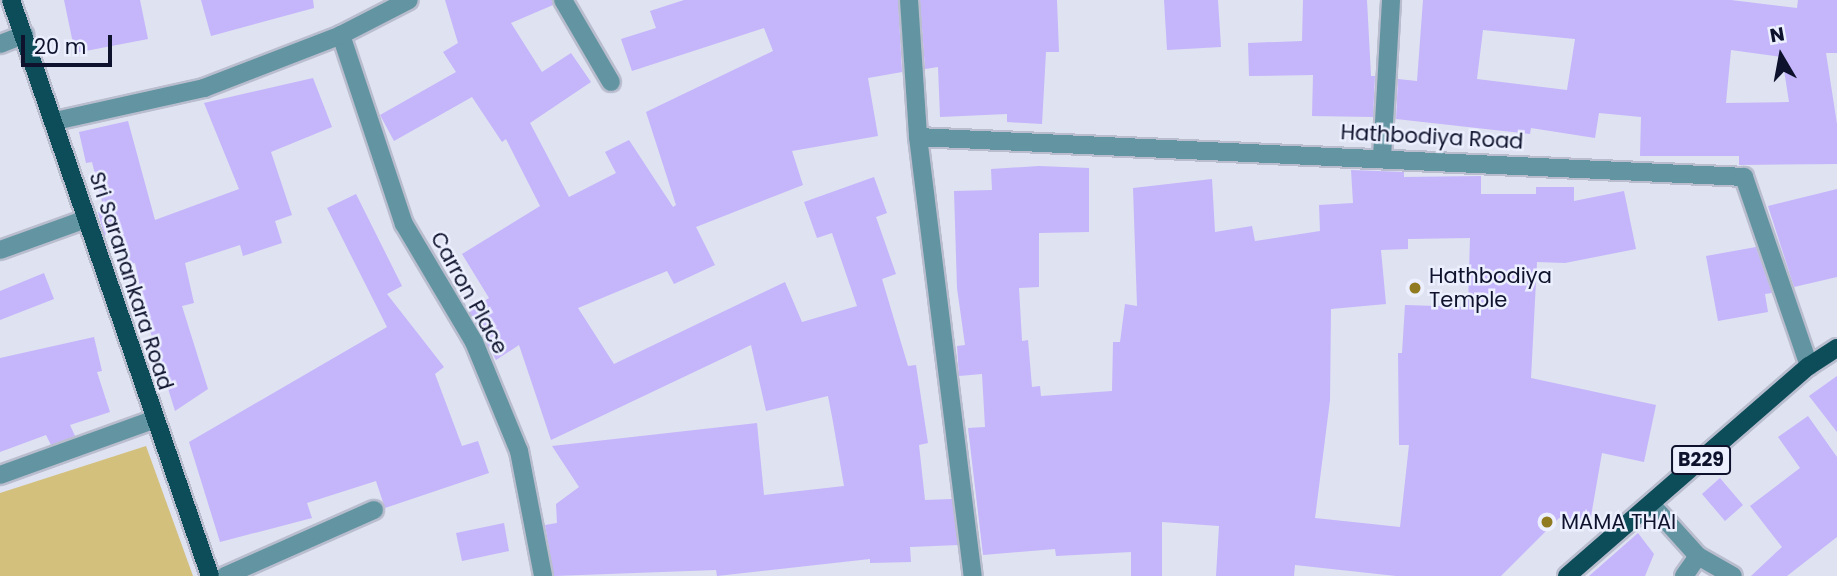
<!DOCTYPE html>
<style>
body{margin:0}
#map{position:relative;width:1837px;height:576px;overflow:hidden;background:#dee2f1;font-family:Poppins,sans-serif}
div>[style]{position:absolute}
.green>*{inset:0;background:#d3c07c}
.building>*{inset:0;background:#c5b5fb}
.roads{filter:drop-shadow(2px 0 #b9bdce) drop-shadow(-2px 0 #b9bdce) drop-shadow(0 2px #b9bdce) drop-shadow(0 -2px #b9bdce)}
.minor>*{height:18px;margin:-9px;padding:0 9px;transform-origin:9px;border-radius:9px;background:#6294a1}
.major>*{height:18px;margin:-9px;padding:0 9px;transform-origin:9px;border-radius:9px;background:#0d4d5a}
.dots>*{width:19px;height:19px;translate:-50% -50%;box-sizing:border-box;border:4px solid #ebeffe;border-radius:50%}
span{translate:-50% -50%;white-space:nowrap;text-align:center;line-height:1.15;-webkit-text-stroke:5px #ebeffe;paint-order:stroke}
.shield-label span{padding:2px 5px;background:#ebeffe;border:2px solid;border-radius:5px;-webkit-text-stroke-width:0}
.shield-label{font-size:19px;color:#0e122c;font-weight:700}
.street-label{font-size:21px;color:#0e122c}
.poi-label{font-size:21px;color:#0e122c}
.left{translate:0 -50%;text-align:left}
.north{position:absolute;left:1746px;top:21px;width:70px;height:70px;-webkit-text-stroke:5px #ebeffe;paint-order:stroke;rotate:350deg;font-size:19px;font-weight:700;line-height:28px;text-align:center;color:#0e122c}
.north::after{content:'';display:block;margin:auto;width:24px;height:32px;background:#0e122c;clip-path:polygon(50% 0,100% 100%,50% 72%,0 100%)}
.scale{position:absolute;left:21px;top:35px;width:91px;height:32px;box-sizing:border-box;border:4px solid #0e122c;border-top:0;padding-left:9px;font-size:21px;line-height:24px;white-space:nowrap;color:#0e122c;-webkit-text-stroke:5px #ebeffe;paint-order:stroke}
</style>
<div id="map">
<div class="green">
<i style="clip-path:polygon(146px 446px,193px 576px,0 576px,0 493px)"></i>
</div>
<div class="building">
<i style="clip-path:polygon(64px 0,140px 0,148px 39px,75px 53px)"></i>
<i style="clip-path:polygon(201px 0,313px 0,314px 8px,211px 36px)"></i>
<i style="clip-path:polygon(445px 0,552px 0,553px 5px,511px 23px,542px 72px,571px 53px,591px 82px,530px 123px,569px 197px,616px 173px,605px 152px,629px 140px,673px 207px,676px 205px,646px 112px,773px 51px,764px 28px,632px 71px,621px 39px,656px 28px,650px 11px,684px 0,898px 0,902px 72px,868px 78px,878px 136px,792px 151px,803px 185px,696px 227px,715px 265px,674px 284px,667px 271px,578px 308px,614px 364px,785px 282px,802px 322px,857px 306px,832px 233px,817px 238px,804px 202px,874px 177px,887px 213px,876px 217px,896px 274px,882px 279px,908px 366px,916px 365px,928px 443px,919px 445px,925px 500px,952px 499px,958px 545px,910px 547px,911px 562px,870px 563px,870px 559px,717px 576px,716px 570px,554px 576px,545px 525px,557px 523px,556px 504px,579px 487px,552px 446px,757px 423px,764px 495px,844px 486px,833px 422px,828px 396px,766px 411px,751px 345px,551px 440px,519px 345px,496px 360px,469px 311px,489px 298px,462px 254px,540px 206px,506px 139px,502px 142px,472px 97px,394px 141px,380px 115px,456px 72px,443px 52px,458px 43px)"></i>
<i style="clip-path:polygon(920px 0,1057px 0,1059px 52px,1046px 52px,1042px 124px,1007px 122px,1007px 114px,940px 117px,938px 67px,925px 69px)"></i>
<i style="clip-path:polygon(1164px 0,1218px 0,1221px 47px,1167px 50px)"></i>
<i style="clip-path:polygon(1303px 0,1367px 0,1371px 76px,1375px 76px,1373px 117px,1312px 116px,1313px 75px,1249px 76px,1248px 43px,1302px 41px)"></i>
<i style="clip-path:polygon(evenodd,1423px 0,1731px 0,1797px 8px,1798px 0,1837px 0,1837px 53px,1826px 53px,1837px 124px,1837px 164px,1739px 165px,1739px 156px,1640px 156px,1641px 117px,1599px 113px,1595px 138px,1531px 128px,1530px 134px,1396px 119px,1398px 79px,1417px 81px,1423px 0,1483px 30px,1575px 39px,1567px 90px,1477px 79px,1483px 30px,1423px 0,1731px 50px,1782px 57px,1789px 102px,1726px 103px,1731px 50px)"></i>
<i style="clip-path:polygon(313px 78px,332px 127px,271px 152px,292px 215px,275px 221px,282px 243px,243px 256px,240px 245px,185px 263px,194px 303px,182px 306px,208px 389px,175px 411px,148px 324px,135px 263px,129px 265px,120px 231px,104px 235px,98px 212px,104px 210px,92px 162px,86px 163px,79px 132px,128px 121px,155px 220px,239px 189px,204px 103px)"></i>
<i style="clip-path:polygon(evenodd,1039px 166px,1089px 168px,1089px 232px,1039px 233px,1039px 287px,1019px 288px,1022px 341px,1028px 340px,1032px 387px,1040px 386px,1041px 396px,1112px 391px,1113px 342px,1120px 342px,1125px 304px,1137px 306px,1133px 188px,1212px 179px,1215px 232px,1252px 226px,1255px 241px,1320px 231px,1319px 205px,1353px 203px,1351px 170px,1404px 172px,1404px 177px,1481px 176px,1481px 194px,1536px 194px,1536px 187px,1574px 187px,1574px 201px,1624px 191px,1636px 249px,1565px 263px,1537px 262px,1531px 378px,1656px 405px,1644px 462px,1602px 453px,1590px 522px,1559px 518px,1501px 576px,1396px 576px,1295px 565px,1294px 576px,1216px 576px,1219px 526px,1162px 522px,1162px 576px,1131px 576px,1131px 552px,1056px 556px,1055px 549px,983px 555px,968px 428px,985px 427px,982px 374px,959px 376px,957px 346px,965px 345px,957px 288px,954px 191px,992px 190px,991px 169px,1039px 166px,1470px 238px,1468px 307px,1405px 305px,1402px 353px,1398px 353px,1399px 445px,1409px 445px,1400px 527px,1315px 518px,1330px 400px,1331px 309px,1386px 304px,1381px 250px,1408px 249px,1408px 239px,1470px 238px)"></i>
<i style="clip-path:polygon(1837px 189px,1837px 277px,1794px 287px,1768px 206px)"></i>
<i style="clip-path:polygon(356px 194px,402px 286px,387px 294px,444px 367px,435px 374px,462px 446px,478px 441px,489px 473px,385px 508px,376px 481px,307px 503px,312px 518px,220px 542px,189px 442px,387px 327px,327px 208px)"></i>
<i style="clip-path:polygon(1756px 247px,1772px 293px,1765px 294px,1768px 312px,1718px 321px,1706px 256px)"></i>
<i style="clip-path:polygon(44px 273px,54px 299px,0 320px,0 291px)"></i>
<i style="clip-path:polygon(94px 337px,102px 371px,97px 372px,110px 412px,70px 425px,75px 436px,51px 445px,46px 435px,0 452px,0 358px)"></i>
<i style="clip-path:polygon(1837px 376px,1837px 432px,1809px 396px)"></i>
<i style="clip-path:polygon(1808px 416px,1837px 457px,1837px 537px,1787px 576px,1751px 576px,1782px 547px,1750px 506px,1800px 468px,1778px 437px)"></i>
<i style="clip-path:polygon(1720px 478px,1743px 505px,1725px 521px,1702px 494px)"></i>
<i style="clip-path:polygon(504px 523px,509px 551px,462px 561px,456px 533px)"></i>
<i style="clip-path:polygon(1638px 533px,1654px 554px,1645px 576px,1589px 576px)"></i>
</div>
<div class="roads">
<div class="minor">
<i style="left:563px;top:0;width:95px;rotate:59.7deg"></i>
<i style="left:909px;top:0;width:137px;rotate:86.2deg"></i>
<i style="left:918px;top:137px;width:442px;rotate:82.9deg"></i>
<i style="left:341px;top:35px;width:199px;rotate:71.6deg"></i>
<i style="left:404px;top:224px;width:137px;rotate:59.3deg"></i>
<i style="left:474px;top:342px;width:118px;rotate:67.6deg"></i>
<i style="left:519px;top:451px;width:127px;rotate:79.1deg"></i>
<i style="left:0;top:44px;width:26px;rotate:-21deg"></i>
<i style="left:55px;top:121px;width:153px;rotate:-12.5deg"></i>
<i style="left:204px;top:88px;width:147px;rotate:-21.1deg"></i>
<i style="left:341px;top:35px;width:76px;rotate:-27.2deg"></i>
<i style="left:918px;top:137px;width:827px;rotate:2.77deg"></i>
<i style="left:1744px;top:177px;width:200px;rotate:71deg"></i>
<i style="left:1382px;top:157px;width:157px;rotate:-86.7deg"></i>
<i style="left:0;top:250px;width:91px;rotate:-19.8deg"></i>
<i style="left:0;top:475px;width:163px;rotate:-19.8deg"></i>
<i style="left:1651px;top:504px;width:70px;rotate:47.9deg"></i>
<i style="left:1698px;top:556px;width:40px;rotate:29.7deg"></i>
<i style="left:225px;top:576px;width:163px;rotate:-23.9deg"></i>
<i style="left:1684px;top:576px;width:24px;rotate:-55deg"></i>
</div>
<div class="major">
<i style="left:11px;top:0;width:609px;rotate:70.94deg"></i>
<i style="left:1567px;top:576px;width:320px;rotate:-41deg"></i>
<i style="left:1809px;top:366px;width:33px;rotate:-33deg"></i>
</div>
</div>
<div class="dots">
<i style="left:1415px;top:288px;background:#907b21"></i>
<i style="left:1547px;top:522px;background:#907b21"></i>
</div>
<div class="shield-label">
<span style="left:1701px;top:460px">B229</span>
</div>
<div class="street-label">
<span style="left:1432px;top:137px;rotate:3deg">Hathbodiya Road</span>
<span style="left:131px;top:281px;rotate:72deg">Sri Saranankara Road</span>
<span style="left:469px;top:293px;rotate:61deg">Carron Place</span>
</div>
<div class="poi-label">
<span class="left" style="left:1429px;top:288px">Hathbodiya<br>Temple</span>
<span class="left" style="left:1561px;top:522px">MAMA THAI</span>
</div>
<div class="north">N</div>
<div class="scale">20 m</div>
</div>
